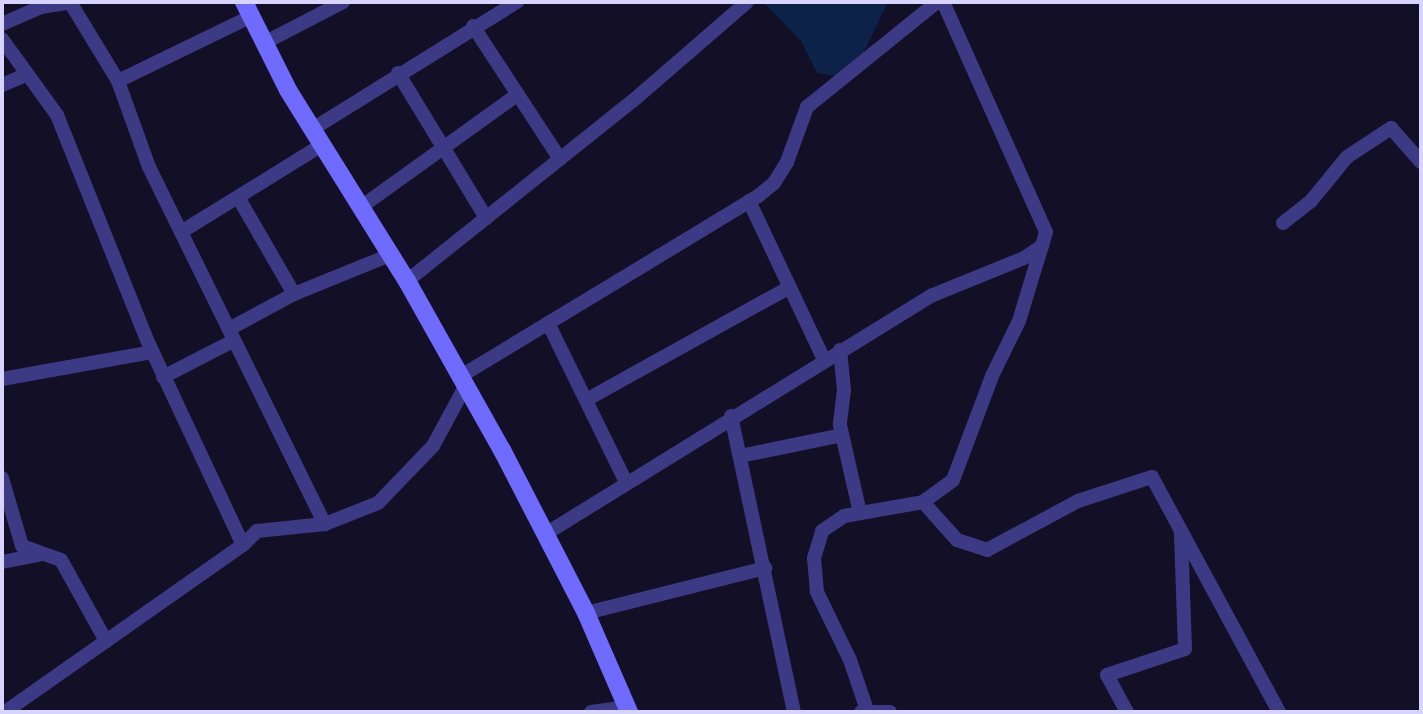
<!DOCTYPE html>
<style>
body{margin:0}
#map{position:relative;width:1423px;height:714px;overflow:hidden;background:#130f26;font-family:Inter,sans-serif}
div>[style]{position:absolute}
.water>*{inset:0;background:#0c2248}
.street>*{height:14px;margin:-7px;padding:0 7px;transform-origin:7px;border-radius:7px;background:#3d3a85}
.secondary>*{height:18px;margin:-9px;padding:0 9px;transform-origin:9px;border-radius:9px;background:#6f6bff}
span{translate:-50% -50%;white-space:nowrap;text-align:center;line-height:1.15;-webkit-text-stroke:6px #130f26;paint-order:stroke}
.frame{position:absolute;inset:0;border:4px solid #d9d4ff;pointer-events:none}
</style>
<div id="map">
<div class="water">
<i style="clip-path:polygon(763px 2px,888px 2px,861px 58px,835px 76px,817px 73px,801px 41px)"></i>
</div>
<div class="street">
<i style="left:70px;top:2px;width:92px;rotate:58.7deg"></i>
<i style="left:118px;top:81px;width:91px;rotate:70.2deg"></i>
<i style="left:149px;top:167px;width:398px;rotate:63.8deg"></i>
<i style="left:2px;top:24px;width:43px;rotate:-23.6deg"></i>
<i style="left:41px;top:7px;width:30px;rotate:-9deg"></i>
<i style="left:473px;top:26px;width:159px;rotate:56.8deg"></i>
<i style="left:2px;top:39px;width:94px;rotate:54.1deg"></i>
<i style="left:57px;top:115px;width:242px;rotate:68.2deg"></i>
<i style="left:147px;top:340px;width:226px;rotate:64.9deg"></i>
<i style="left:264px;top:43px;width:89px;rotate:-27.4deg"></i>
<i style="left:398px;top:73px;width:170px;rotate:58.7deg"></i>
<i style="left:118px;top:81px;width:147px;rotate:-25.9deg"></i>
<i style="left:2px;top:85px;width:25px;rotate:-23deg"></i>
<i style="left:311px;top:130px;width:243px;rotate:-31.9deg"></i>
<i style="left:238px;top:197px;width:112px;rotate:60deg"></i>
<i style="left:749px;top:201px;width:176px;rotate:64.7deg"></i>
<i style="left:361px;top:207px;width:193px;rotate:-35.7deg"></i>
<i style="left:1283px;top:223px;width:36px;rotate:-38deg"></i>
<i style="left:1311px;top:201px;width:57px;rotate:-50.7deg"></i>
<i style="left:1347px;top:157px;width:53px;rotate:-33.4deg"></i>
<i style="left:1391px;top:128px;width:45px;rotate:48.6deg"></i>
<i style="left:181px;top:232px;width:166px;rotate:-31.7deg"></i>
<i style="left:407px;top:281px;width:292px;rotate:-38.6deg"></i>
<i style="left:635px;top:99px;width:148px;rotate:-40.9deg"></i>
<i style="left:548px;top:323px;width:177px;rotate:63.9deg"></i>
<i style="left:229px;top:329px;width:74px;rotate:-28.3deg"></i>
<i style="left:294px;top:294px;width:104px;rotate:-22.1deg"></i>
<i style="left:840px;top:350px;width:40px;rotate:84.3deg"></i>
<i style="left:844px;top:390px;width:35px;rotate:97deg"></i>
<i style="left:840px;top:425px;width:90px;rotate:77.2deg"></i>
<i style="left:461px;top:376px;width:347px;rotate:-31.2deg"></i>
<i style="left:758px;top:196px;width:21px;rotate:-39deg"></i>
<i style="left:774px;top:183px;width:25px;rotate:-58deg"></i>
<i style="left:787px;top:162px;width:59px;rotate:-70deg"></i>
<i style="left:807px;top:107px;width:167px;rotate:-38.9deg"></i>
<i style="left:163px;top:377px;width:79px;rotate:-27.2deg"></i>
<i style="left:2px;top:379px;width:152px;rotate:-10.2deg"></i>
<i style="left:586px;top:400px;width:233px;rotate:-29deg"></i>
<i style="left:731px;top:416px;width:303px;rotate:78deg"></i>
<i style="left:740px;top:456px;width:104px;rotate:-11.6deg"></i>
<i style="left:2px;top:478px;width:71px;rotate:73.6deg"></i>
<i style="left:22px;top:546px;width:41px;rotate:19.7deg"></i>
<i style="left:61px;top:560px;width:93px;rotate:60.9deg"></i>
<i style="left:923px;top:502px;width:51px;rotate:48.2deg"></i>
<i style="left:957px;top:540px;width:32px;rotate:18deg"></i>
<i style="left:987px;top:550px;width:103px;rotate:-28.3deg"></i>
<i style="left:1078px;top:501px;width:78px;rotate:-18deg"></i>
<i style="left:1152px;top:477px;width:267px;rotate:61.6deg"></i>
<i style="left:547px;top:533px;width:453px;rotate:-31.7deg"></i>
<i style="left:933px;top:295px;width:98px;rotate:-22.1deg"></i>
<i style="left:1024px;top:258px;width:22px;rotate:-34deg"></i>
<i style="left:2px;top:562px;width:37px;rotate:-11deg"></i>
<i style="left:586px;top:613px;width:185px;rotate:-14.1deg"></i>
<i style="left:867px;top:710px;width:53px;rotate:-108.8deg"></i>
<i style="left:850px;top:660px;width:76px;rotate:-115.9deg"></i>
<i style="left:817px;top:592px;width:34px;rotate:-95deg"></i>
<i style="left:814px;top:558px;width:28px;rotate:-73deg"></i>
<i style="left:822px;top:531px;width:27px;rotate:-34deg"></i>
<i style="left:844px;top:516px;width:80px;rotate:-10deg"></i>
<i style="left:923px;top:502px;width:37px;rotate:-36deg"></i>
<i style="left:953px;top:480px;width:111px;rotate:-69.4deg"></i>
<i style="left:992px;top:376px;width:61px;rotate:-63.9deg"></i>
<i style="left:1019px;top:321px;width:93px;rotate:-73.1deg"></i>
<i style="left:1046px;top:232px;width:252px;rotate:-114.1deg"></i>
<i style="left:5px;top:712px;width:291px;rotate:-35.1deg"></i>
<i style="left:243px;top:545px;width:20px;rotate:-45deg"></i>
<i style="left:257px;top:531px;width:68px;rotate:-5.9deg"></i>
<i style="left:325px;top:524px;width:57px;rotate:-21.6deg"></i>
<i style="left:378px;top:503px;width:79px;rotate:-46deg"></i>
<i style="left:433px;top:446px;width:69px;rotate:-61.6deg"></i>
<i style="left:591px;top:712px;width:35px;rotate:-8deg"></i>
<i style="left:861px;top:712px;width:29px"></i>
<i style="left:1127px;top:712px;width:42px;rotate:-118.4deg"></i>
<i style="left:1107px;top:675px;width:82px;rotate:-18.4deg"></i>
<i style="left:1185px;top:649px;width:116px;rotate:-92deg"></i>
</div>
<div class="secondary">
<i style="left:244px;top:2px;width:98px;rotate:63.4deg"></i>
<i style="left:288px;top:90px;width:225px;rotate:58.1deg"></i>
<i style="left:407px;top:281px;width:194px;rotate:60.7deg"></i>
<i style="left:502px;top:450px;width:183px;rotate:62.7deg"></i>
<i style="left:586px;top:613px;width:108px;rotate:66.5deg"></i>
</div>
<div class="frame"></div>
</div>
